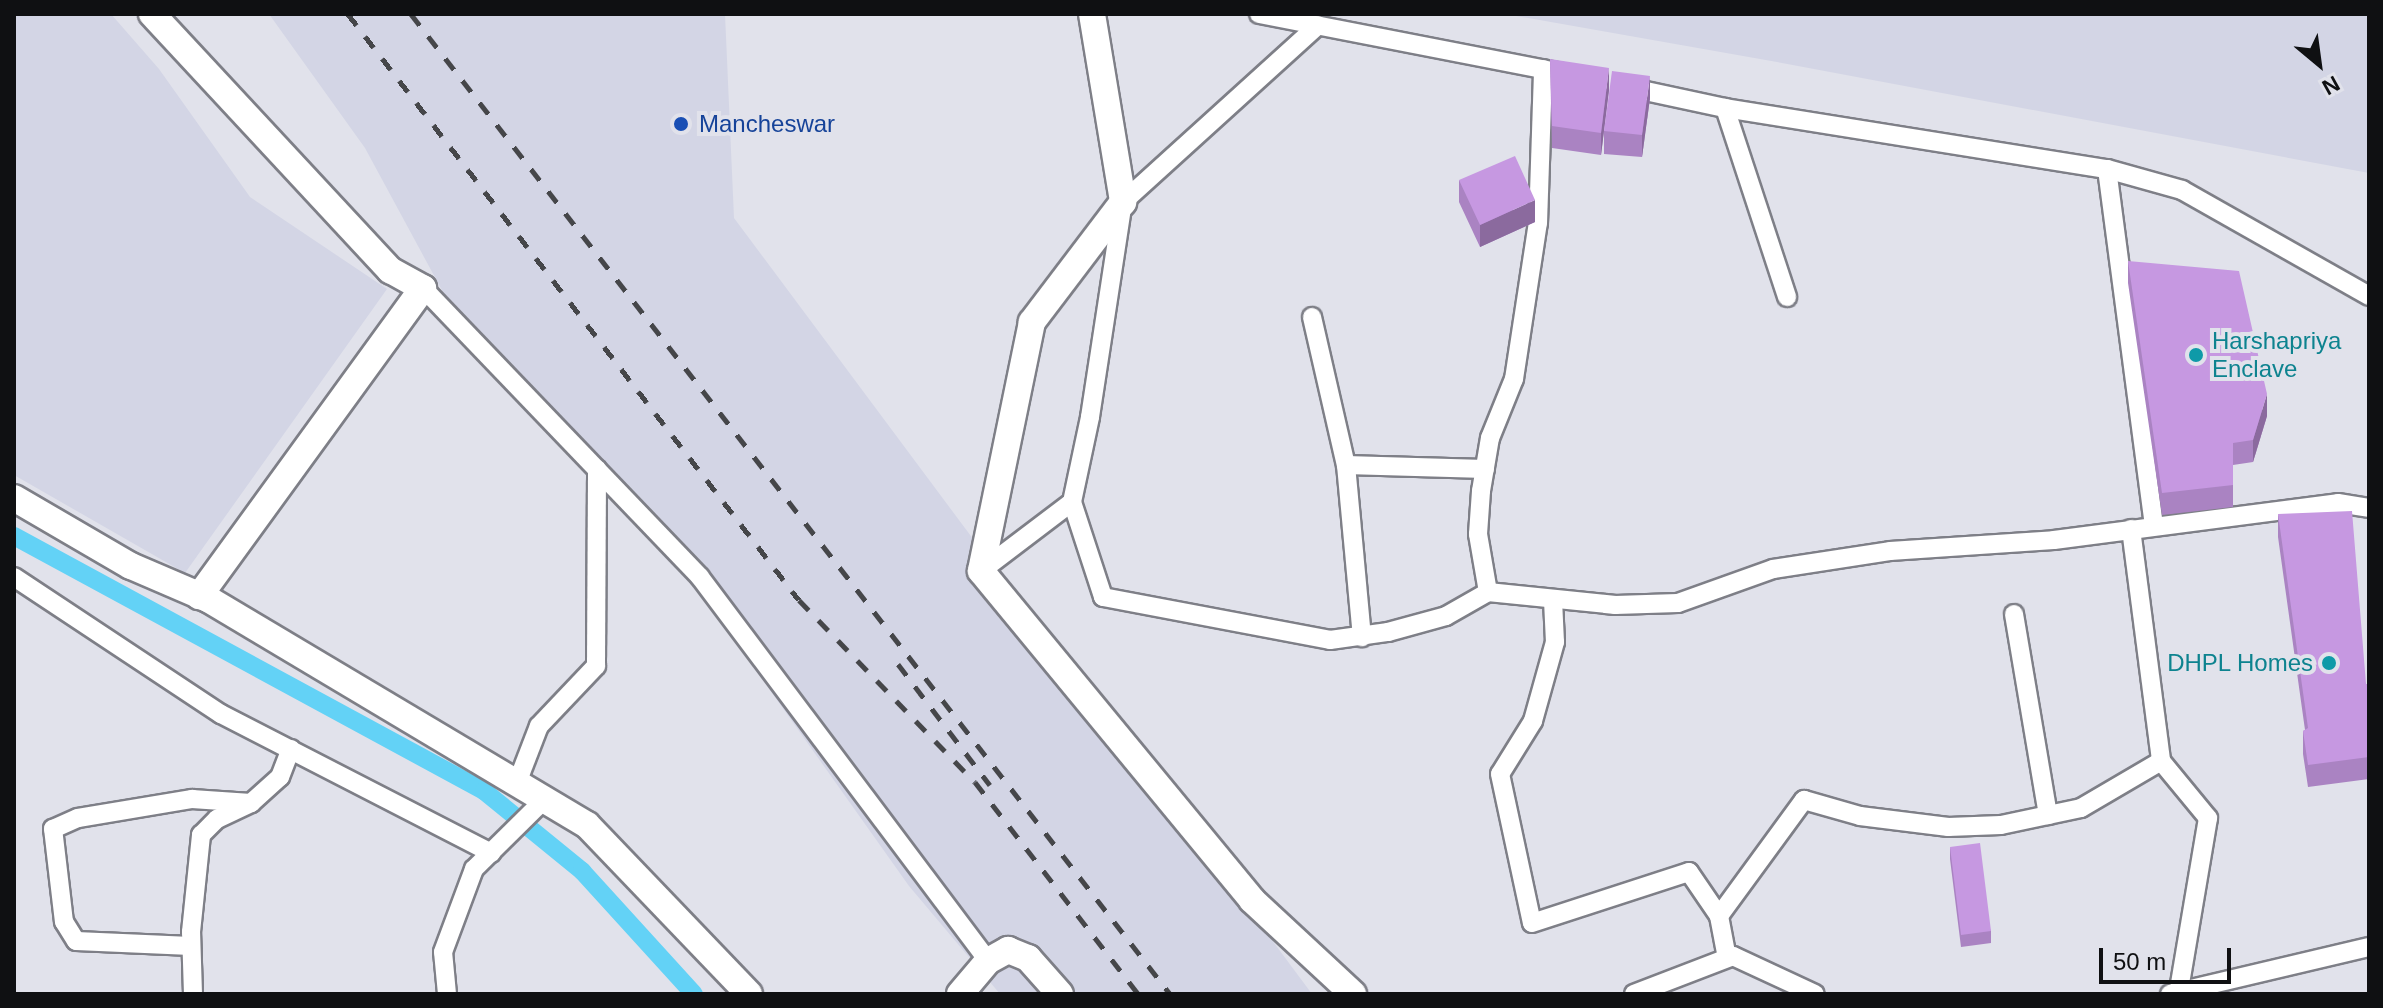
<!DOCTYPE html>
<style>
body{margin:0}
#map{position:relative;width:2383px;height:1008px;overflow:hidden;background:#e1e2eb;font-family:Helvetica,sans-serif}
div>[style]{position:absolute}
.built>*{inset:0;background:#d3d5e5}
.canal>*{height:18px;margin:-9px;padding:0 9px;transform-origin:9px;border-radius:9px;background:#63d2f6}
.roads{filter:drop-shadow(2px 0 #7e7f87) drop-shadow(-2px 0 #7e7f87) drop-shadow(0 2px #7e7f87) drop-shadow(0 -2px #7e7f87)}
.street>*{height:18px;margin:-9px;padding:0 9px;transform-origin:9px;border-radius:9px;background:#fff}
.secondary>*{height:26px;margin:-13px;padding:0 13px;transform-origin:13px;border-radius:13px;background:#fff}
.rail>*{height:5px;margin-top:-2.5px;transform-origin:0;background:repeating-linear-gradient(90deg,#454649 0 14px,transparent 0 28px)}
.wall>*{inset:0;background:#aa83c2}
.shaded-wall>*{inset:0;background:#8b6a9e}
.building>*{inset:0;background:#c698e1}
.dots>*{width:22px;height:22px;translate:-50% -50%;box-sizing:border-box;border:4px solid #e1e2eb;border-radius:50%}
span{translate:-50% -50%;white-space:nowrap;text-align:center;line-height:1.15;-webkit-text-stroke:8px #e1e2eb;paint-order:stroke}
.transit-label{font-size:24px;color:#164399}
.left{translate:0 -50%;text-align:left}
.culture-label{font-size:24px;color:#0d838f}
.right{translate:-100% -50%;text-align:right}
.frame{position:absolute;inset:0;border:16px solid #0f1012;pointer-events:none}
.north{position:absolute;left:2279px;top:24px;width:80px;height:80px;-webkit-text-stroke:6px #e1e2eb;paint-order:stroke;rotate:151deg;font-size:22px;font-weight:700;line-height:32px;text-align:center;color:#0f1012}
.north::after{content:'';display:block;margin:auto;width:28px;height:36px;background:#0f1012;clip-path:polygon(50% 0,100% 100%,50% 72%,0 100%)}
.scale{position:absolute;left:2099px;top:948px;width:132px;height:36px;box-sizing:border-box;border:4px solid #0f1012;border-top:0;padding-left:10px;font-size:24px;line-height:28px;white-space:nowrap;color:#0f1012;-webkit-text-stroke:6px #e1e2eb;paint-order:stroke}
</style>
<div id="map">
<div class="built">
<i style="clip-path:polygon(14px 14px,111px 14px,159px 69px,250px 197px,387px 289px,185px 573px,14px 475px)"></i>
<i style="clip-path:polygon(269px 14px,725px 14px,734px 218px,1312px 994px,1000px 994px,909px 886px,711px 607px,444px 294px,365px 148px)"></i>
<i style="clip-path:polygon(1505px 14px,2369px 14px,2369px 173px,1777px 62px)"></i>
</div>
<div class="canal">
<i style="left:14px;top:536px;width:535px;rotate:28.48deg"></i>
<i style="left:484px;top:791px;width:127px;rotate:39.2deg"></i>
<i style="left:582px;top:871px;width:166px;rotate:47.7deg"></i>
</div>
<div class="roads">
<div class="street">
<i style="left:1259px;top:14px;width:321px;rotate:11deg"></i>
<i style="left:1627px;top:87px;width:100px;rotate:12.1deg"></i>
<i style="left:1725px;top:108px;width:387px;rotate:9.1deg"></i>
<i style="left:2107px;top:169px;width:78px;rotate:15.6deg"></i>
<i style="left:2182px;top:190px;width:215px;rotate:29.5deg"></i>
<i style="left:1725px;top:108px;width:199px;rotate:71.8deg"></i>
<i style="left:2107px;top:169px;width:360px;rotate:82.5deg"></i>
<i style="left:423px;top:288px;width:400px;rotate:46.2deg"></i>
<i style="left:700px;top:577px;width:480px;rotate:53.1deg"></i>
<i style="left:1312px;top:317px;width:152px;rotate:77.1deg"></i>
<i style="left:1346px;top:465px;width:139px;rotate:1.6deg"></i>
<i style="left:1346px;top:465px;width:173px;rotate:84.7deg"></i>
<i style="left:1072px;top:502px;width:87px;rotate:-78deg"></i>
<i style="left:1090px;top:417px;width:218px;rotate:-81.3deg"></i>
<i style="left:1123px;top:202px;width:263px;rotate:-42.2deg"></i>
<i style="left:2131px;top:529px;width:234px;rotate:82.6deg"></i>
<i style="left:981px;top:571px;width:114px;rotate:-37.2deg"></i>
<i style="left:1072px;top:502px;width:100px;rotate:71.9deg"></i>
<i style="left:1103px;top:597px;width:231px;rotate:10.7deg"></i>
<i style="left:1330px;top:640px;width:59px;rotate:-7.9deg"></i>
<i style="left:1388px;top:632px;width:60px;rotate:-15.4deg"></i>
<i style="left:1446px;top:616px;width:48px;rotate:-29.7deg"></i>
<i style="left:1488px;top:592px;width:128px;rotate:5.8deg"></i>
<i style="left:1615px;top:605px;width:63px;rotate:-1.8deg"></i>
<i style="left:1678px;top:603px;width:101px;rotate:-19.7deg"></i>
<i style="left:1773px;top:569px;width:118px;rotate:-8.7deg"></i>
<i style="left:1890px;top:551px;width:164px;rotate:-3.8deg"></i>
<i style="left:2054px;top:540px;width:286px;rotate:-7.4deg"></i>
<i style="left:2338px;top:503px;width:31px;rotate:9deg"></i>
<i style="left:14px;top:577px;width:248px;rotate:33.5deg"></i>
<i style="left:221px;top:714px;width:304px;rotate:27.2deg"></i>
<i style="left:1488px;top:592px;width:59px;rotate:-99.8deg"></i>
<i style="left:1478px;top:534px;width:43px;rotate:-86deg"></i>
<i style="left:1481px;top:491px;width:54px;rotate:-80.4deg"></i>
<i style="left:1490px;top:438px;width:64px;rotate:-67.9deg"></i>
<i style="left:1514px;top:379px;width:158px;rotate:-81.3deg"></i>
<i style="left:1538px;top:223px;width:154px;rotate:-88.1deg"></i>
<i style="left:1553px;top:600px;width:42px;rotate:87.3deg"></i>
<i style="left:1555px;top:642px;width:82px;rotate:105.6deg"></i>
<i style="left:1533px;top:721px;width:62px;rotate:121.9deg"></i>
<i style="left:1500px;top:774px;width:152px;rotate:77.9deg"></i>
<i style="left:1532px;top:923px;width:165px;rotate:-18deg"></i>
<i style="left:1689px;top:872px;width:53px;rotate:55.7deg"></i>
<i style="left:2014px;top:614px;width:204px;rotate:80.4deg"></i>
<i style="left:517px;top:783px;width:61px;rotate:-68.9deg"></i>
<i style="left:539px;top:726px;width:83px;rotate:-46.5deg"></i>
<i style="left:596px;top:666px;width:197px;rotate:-89.7deg"></i>
<i style="left:191px;top:946px;width:115px;rotate:-177.5deg"></i>
<i style="left:76px;top:941px;width:22px;rotate:-122deg"></i>
<i style="left:64px;top:922px;width:94px;rotate:-96.7deg"></i>
<i style="left:53px;top:829px;width:27px;rotate:-24deg"></i>
<i style="left:78px;top:818px;width:116px;rotate:-9.5deg"></i>
<i style="left:192px;top:799px;width:59px;rotate:3.9deg"></i>
<i style="left:1727px;top:958px;width:43px;rotate:-100.8deg"></i>
<i style="left:1719px;top:916px;width:144px;rotate:-53.8deg"></i>
<i style="left:1804px;top:800px;width:58px;rotate:15.9deg"></i>
<i style="left:1860px;top:816px;width:89px;rotate:7.1deg"></i>
<i style="left:1948px;top:827px;width:53px;rotate:-2.2deg"></i>
<i style="left:2001px;top:825px;width:82px;rotate:-12deg"></i>
<i style="left:2081px;top:808px;width:93px;rotate:-30.4deg"></i>
<i style="left:2161px;top:761px;width:74px;rotate:50.5deg"></i>
<i style="left:2208px;top:818px;width:174px;rotate:99.6deg"></i>
<i style="left:193px;top:994px;width:62px;rotate:-91.8deg"></i>
<i style="left:191px;top:932px;width:98px;rotate:-84.1deg"></i>
<i style="left:201px;top:835px;width:23px;rotate:-45deg"></i>
<i style="left:217px;top:819px;width:38px;rotate:-25deg"></i>
<i style="left:251px;top:803px;width:39px;rotate:-42deg"></i>
<i style="left:280px;top:777px;width:30px;rotate:-69deg"></i>
<i style="left:447px;top:994px;width:42px;rotate:-95.4deg"></i>
<i style="left:443px;top:952px;width:89px;rotate:-69.5deg"></i>
<i style="left:474px;top:869px;width:100px;rotate:-44.6deg"></i>
<i style="left:1634px;top:994px;width:106px;rotate:-21deg"></i>
<i style="left:1733px;top:956px;width:90px;rotate:24.9deg"></i>
<i style="left:2170px;top:994px;width:204px;rotate:-13.3deg"></i>
</div>
<div class="secondary">
<i style="left:152px;top:14px;width:350px;rotate:47.1deg"></i>
<i style="left:390px;top:270px;width:38px;rotate:29deg"></i>
<i style="left:423px;top:288px;width:381px;rotate:126deg"></i>
<i style="left:1092px;top:14px;width:191px;rotate:80.6deg"></i>
<i style="left:1123px;top:202px;width:151px;rotate:127.2deg"></i>
<i style="left:1032px;top:322px;width:254px;rotate:101.6deg"></i>
<i style="left:981px;top:571px;width:426px;rotate:50.5deg"></i>
<i style="left:1252px;top:900px;width:138px;rotate:42.9deg"></i>
<i style="left:14px;top:498px;width:135px;rotate:30.2deg"></i>
<i style="left:131px;top:566px;width:84px;rotate:23.2deg"></i>
<i style="left:208px;top:599px;width:441px;rotate:30.8deg"></i>
<i style="left:587px;top:825px;width:234px;rotate:46.2deg"></i>
<i style="left:960px;top:994px;width:43px;rotate:-49.7deg"></i>
<i style="left:988px;top:961px;width:23px;rotate:-29deg"></i>
<i style="left:1008px;top:950px;width:22px;rotate:22deg"></i>
<i style="left:1028px;top:958px;width:48px;rotate:48.4deg"></i>
</div>
</div>
<div class="rail">
<i style="left:348px;top:14px;width:739px;rotate:52.42deg"></i>
<i style="left:799px;top:600px;width:253px;rotate:46deg"></i>
<i style="left:975px;top:782px;width:267px;rotate:52.4deg"></i>
<i style="left:411px;top:14px;width:1240px;rotate:52.24deg"></i>
<i style="left:898px;top:664px;width:152px;rotate:52.8deg"></i>
</div>
<div class="wall">
<i style="clip-path:polygon(1550px 59px,1609px 90px,1601px 155px,1552px 148px)"></i>
<i style="clip-path:polygon(1650px 98px,1642px 157px,1604px 154px,1604px 131px)"></i>
<i style="clip-path:polygon(1459px 180px,1535px 222px,1480px 247px,1459px 202px)"></i>
<i style="clip-path:polygon(2128px 261px,2267px 416px,2253px 462px,2233px 465px,2233px 507px,2162px 515px,2128px 283px)"></i>
<i style="clip-path:polygon(2278px 514px,2366px 684px,2369px 684px,2369px 779px,2308px 787px,2303px 754px,2303px 731px,2305px 730px,2278px 537px)"></i>
<i style="clip-path:polygon(1950px 847px,1991px 931px,1991px 943px,1961px 947px,1950px 859px)"></i>
</div>
<div class="shaded-wall">
<i style="clip-path:polygon(1609px 68px,1609px 90px,1601px 155px,1601px 133px)"></i>
<i style="clip-path:polygon(1650px 76px,1650px 98px,1642px 157px,1642px 135px)"></i>
<i style="clip-path:polygon(1535px 200px,1535px 222px,1480px 247px,1480px 225px)"></i>
<i style="clip-path:polygon(2267px 394px,2267px 416px,2253px 462px,2253px 440px)"></i>
</div>
<div class="building">
<i style="clip-path:polygon(1550px 59px,1609px 68px,1601px 133px,1552px 126px)"></i>
<i style="clip-path:polygon(1612px 71px,1650px 76px,1642px 135px,1604px 131px)"></i>
<i style="clip-path:polygon(1515px 156px,1535px 200px,1480px 225px,1459px 180px)"></i>
<i style="clip-path:polygon(2128px 261px,2239px 271px,2267px 394px,2253px 440px,2233px 443px,2233px 485px,2162px 493px)"></i>
<i style="clip-path:polygon(2352px 511px,2366px 684px,2369px 684px,2369px 757px,2308px 765px,2303px 731px,2308px 728px,2278px 514px)"></i>
<i style="clip-path:polygon(1980px 843px,1991px 931px,1961px 935px,1950px 847px)"></i>
</div>
<div class="dots">
<i style="left:681px;top:124px;background:#1a4fb4"></i>
<i style="left:2196px;top:355px;background:#0f9aa8"></i>
<i style="left:2329px;top:663px;background:#0f9aa8"></i>
</div>
<div class="transit-label">
<span class="left" style="left:699px;top:124px">Mancheswar</span>
</div>
<div class="culture-label">
<span class="left" style="left:2212px;top:355px">Harshapriya<br>Enclave</span>
<span class="right" style="left:2313px;top:663px">DHPL Homes</span>
</div>
<div class="frame"></div>
<div class="north">N</div>
<div class="scale">50 m</div>
</div>
